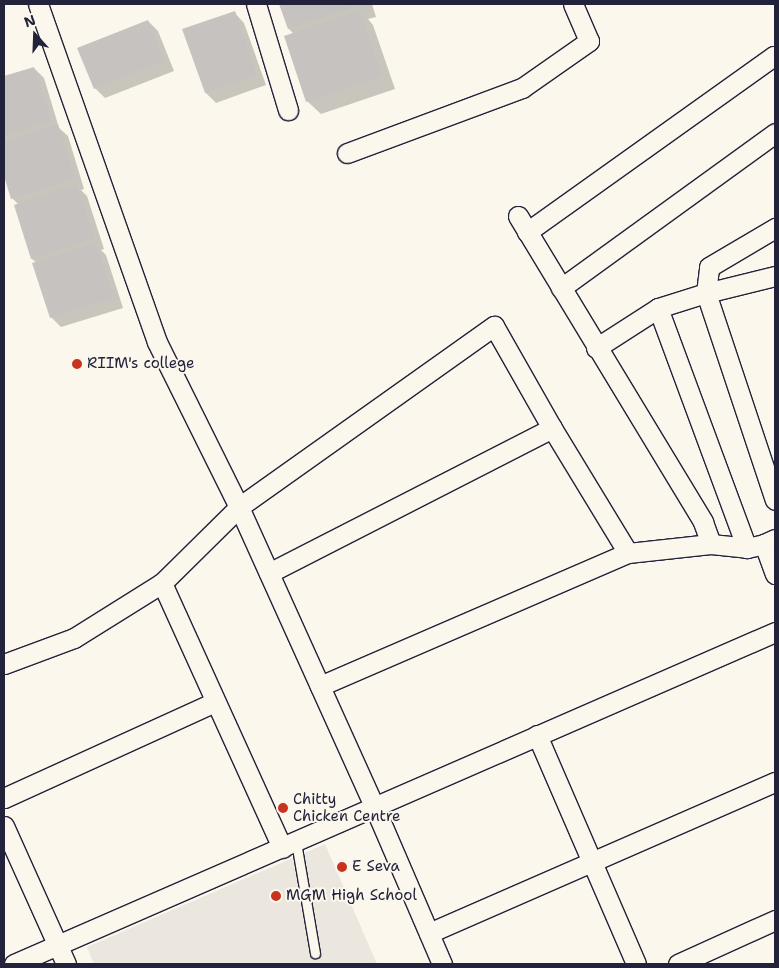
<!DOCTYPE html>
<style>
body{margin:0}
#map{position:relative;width:779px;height:968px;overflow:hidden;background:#fbf7ec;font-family:"Shantell Sans",sans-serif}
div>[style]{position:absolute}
.built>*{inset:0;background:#ebe7df}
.shadow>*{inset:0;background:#0003}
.building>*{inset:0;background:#c6c2c0}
.roads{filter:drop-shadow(1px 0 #22223b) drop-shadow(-1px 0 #22223b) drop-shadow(0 1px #22223b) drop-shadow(0 -1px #22223b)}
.service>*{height:9px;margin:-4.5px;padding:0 4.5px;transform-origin:4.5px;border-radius:4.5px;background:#fbf7ec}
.minor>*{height:19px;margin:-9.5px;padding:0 9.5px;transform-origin:9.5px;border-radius:9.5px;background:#fbf7ec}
.dots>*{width:14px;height:14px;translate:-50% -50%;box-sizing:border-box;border:2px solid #fbf7ec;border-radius:50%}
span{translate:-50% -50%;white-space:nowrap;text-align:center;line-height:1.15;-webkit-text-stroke:4px #fbf7ec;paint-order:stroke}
.poi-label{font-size:15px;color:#22223b}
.left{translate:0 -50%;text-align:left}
.frame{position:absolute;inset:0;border:5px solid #22223b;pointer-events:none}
.north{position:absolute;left:10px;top:10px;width:50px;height:50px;-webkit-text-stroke:4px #fbf7ec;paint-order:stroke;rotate:340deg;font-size:14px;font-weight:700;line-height:20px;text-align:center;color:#22223b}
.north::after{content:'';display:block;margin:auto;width:18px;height:22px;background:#22223b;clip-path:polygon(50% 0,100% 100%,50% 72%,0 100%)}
</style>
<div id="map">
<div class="built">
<i style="clip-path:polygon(325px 844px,377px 964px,94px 964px,87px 947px)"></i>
</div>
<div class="shadow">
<i style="clip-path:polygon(280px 4px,372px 4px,376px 17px,368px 19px,373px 25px,395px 89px,321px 114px,307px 101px,294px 34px,289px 29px)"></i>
<i style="clip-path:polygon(234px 12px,244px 23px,266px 85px,216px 103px,206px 93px,184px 30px)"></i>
<i style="clip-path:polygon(148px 21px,158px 31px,174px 71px,105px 98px,95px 88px)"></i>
<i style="clip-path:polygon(34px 68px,44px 78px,59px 128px,68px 136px,84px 189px,81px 190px,87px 196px,104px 249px,101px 250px,106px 255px,123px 308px,61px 327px,51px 317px,37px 263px,32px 259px,18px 204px,12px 198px,4px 172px,4px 77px)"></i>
</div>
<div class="building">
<i style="clip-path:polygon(279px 4px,362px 4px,288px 29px)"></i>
<i style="clip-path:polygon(360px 10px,382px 76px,306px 102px,284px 36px)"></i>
<i style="clip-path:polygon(235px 11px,257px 75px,205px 93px,182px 29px)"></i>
<i style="clip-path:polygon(148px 20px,164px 61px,94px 89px,77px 48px)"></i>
<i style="clip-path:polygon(34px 67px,51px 121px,4px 136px,4px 76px)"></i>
<i style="clip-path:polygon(58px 124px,75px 179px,11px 199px,4px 176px,4px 141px)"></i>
<i style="clip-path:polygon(77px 184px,95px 239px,31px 259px,14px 205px)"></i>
<i style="clip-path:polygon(96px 243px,114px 298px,50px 318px,32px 263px)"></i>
</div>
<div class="roads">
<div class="service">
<i style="left:296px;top:842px;width:113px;rotate:80.3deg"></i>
</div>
<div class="minor">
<i style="left:38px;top:4px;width:358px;rotate:70.6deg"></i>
<i style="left:157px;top:342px;width:184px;rotate:63.6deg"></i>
<i style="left:239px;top:507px;width:328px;rotate:65.7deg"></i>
<i style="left:374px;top:806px;width:172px;rotate:66.7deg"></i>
<i style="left:256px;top:4px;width:111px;rotate:73.2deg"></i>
<i style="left:347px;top:153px;width:187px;rotate:-20.4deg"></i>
<i style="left:522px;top:88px;width:82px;rotate:-35deg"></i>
<i style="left:589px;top:41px;width:40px;rotate:-113.4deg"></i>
<i style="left:518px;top:216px;width:358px;rotate:58.8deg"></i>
<i style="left:703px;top:522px;width:23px;rotate:70deg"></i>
<i style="left:527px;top:232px;width:303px;rotate:-35.5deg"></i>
<i style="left:774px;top:56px;width:2px;rotate:63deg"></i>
<i style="left:775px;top:276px;width:71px;rotate:166.2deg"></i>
<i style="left:706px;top:293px;width:218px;rotate:71.6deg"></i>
<i style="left:561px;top:288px;width:264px;rotate:-35.9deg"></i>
<i style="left:658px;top:308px;width:256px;rotate:69.7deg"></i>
<i style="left:596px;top:348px;width:74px;rotate:-32.8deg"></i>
<i style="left:658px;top:308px;width:50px;rotate:-17.4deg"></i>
<i style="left:706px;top:293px;width:26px;rotate:-83deg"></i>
<i style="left:709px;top:267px;width:77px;rotate:-30.6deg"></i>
<i style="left:775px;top:539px;width:12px;rotate:156deg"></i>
<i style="left:764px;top:544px;width:32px;rotate:70deg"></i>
<i style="left:269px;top:573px;width:318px;rotate:-27.1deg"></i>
<i style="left:162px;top:583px;width:291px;rotate:65.6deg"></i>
<i style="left:4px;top:664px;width:75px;rotate:-20.4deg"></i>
<i style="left:74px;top:638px;width:104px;rotate:-32deg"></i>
<i style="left:162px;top:583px;width:108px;rotate:-44.6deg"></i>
<i style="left:239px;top:507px;width:313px;rotate:-35.4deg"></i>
<i style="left:494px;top:326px;width:117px;rotate:60.4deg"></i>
<i style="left:552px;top:428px;width:146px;rotate:58.7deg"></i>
<i style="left:320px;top:686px;width:335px;rotate:-23.4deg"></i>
<i style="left:628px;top:553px;width:83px;rotate:-6.2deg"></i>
<i style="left:711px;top:544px;width:36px;rotate:6deg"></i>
<i style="left:747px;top:548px;width:17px;rotate:-13deg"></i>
<i style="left:537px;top:735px;width:249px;rotate:66.6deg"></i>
<i style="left:4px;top:798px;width:232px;rotate:-24.5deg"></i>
<i style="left:4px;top:826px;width:151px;rotate:65.8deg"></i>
<i style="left:429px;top:933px;width:378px;rotate:-23.6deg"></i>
<i style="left:14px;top:964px;width:830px;rotate:-23.57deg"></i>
<i style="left:678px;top:964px;width:107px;rotate:-24.4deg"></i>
</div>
</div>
<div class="dots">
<i style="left:77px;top:364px;background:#c8321e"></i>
<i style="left:283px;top:808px;background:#c8321e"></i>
<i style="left:342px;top:867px;background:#c8321e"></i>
<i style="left:276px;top:896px;background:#c8321e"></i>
</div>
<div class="poi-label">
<span class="left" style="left:87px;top:364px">RIIM's college</span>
<span class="left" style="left:293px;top:808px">Chitty<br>Chicken Centre</span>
<span class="left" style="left:352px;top:867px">E Seva</span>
<span class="left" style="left:286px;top:896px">MGM High School</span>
</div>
<div class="frame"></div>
<div class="north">N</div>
</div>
